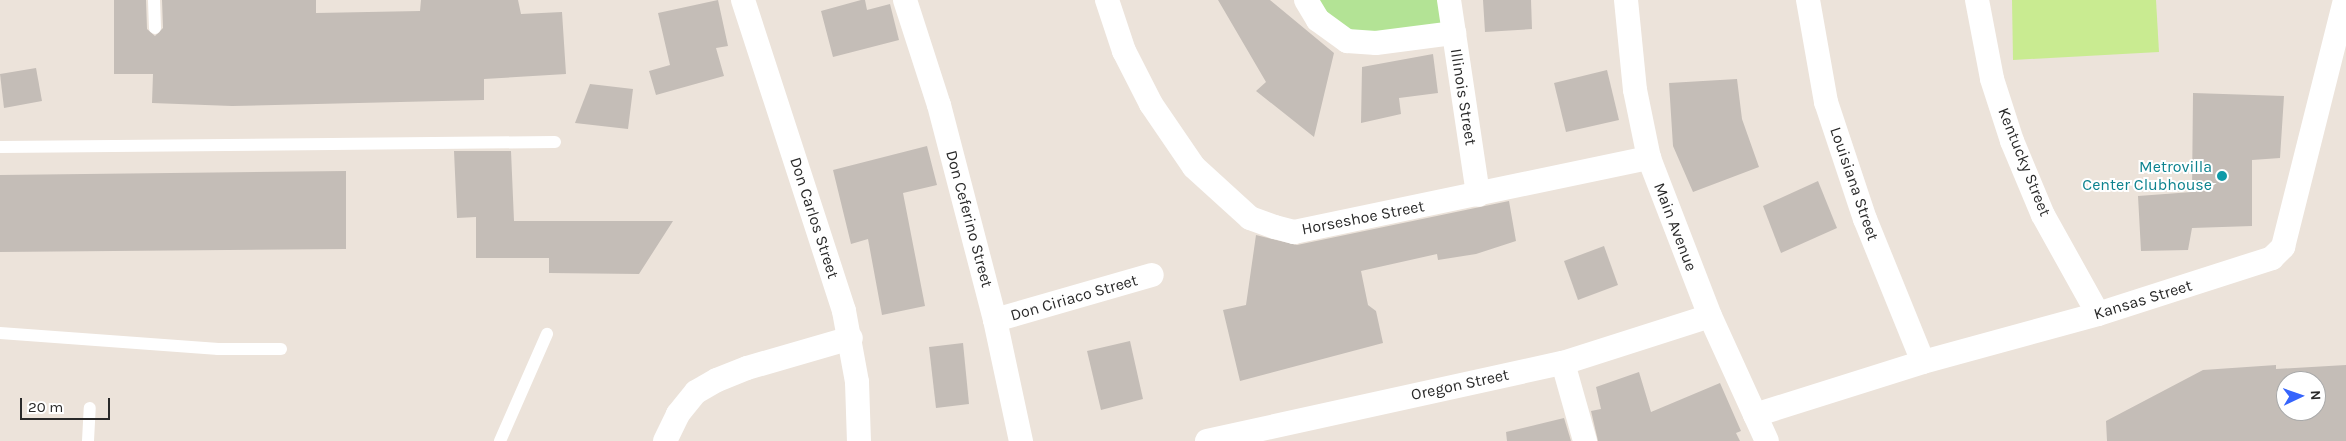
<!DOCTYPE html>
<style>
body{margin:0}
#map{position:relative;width:2346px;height:441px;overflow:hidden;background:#ece3da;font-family:Karla,sans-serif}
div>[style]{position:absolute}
.green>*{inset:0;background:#b3e395}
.pitch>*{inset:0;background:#c9eb91}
.building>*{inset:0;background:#c4bdb7}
.lane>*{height:12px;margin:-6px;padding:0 6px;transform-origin:6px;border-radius:6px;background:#fff}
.street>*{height:24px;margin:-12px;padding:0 12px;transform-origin:12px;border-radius:12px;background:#fff}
.dots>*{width:14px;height:14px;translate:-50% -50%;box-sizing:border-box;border:2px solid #fff;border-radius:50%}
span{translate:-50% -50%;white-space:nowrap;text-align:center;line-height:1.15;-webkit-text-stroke:4px #fff;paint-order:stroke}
.street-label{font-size:16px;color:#292929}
.culture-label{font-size:16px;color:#0d838f}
.right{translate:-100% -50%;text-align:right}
.north{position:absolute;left:2276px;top:371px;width:50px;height:50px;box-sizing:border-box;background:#fff;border:1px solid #a9a9a9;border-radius:50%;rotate:87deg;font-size:14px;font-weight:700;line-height:20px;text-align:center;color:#292929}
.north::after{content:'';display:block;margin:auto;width:18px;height:22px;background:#3664fc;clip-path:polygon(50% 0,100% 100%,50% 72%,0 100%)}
.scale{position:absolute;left:20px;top:398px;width:90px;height:22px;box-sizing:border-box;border:2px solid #292929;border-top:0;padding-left:6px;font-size:15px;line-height:18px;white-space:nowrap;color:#292929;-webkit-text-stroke:4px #fff;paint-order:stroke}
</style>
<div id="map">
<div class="green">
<i style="clip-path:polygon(1316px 0,1443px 0,1447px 29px,1378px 39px,1342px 29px)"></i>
</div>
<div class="pitch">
<i style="clip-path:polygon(2012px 0,2156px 0,2159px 52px,2013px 60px)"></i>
</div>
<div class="building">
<i style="clip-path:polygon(114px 0,146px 0,147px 29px,155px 36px,163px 28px,162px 0,316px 0,316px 13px,420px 11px,421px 0,518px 0,521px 14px,562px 12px,566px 74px,484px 79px,484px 100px,232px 106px,152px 103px,153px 74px,114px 74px)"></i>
<i style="clip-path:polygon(718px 0,728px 46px,716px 48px,724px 76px,656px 95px,649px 71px,670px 65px,658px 13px)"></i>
<i style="clip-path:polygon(861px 0,865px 0,867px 10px,890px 4px,899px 40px,833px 57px,821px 11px)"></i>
<i style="clip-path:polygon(1218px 0,1270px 0,1334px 53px,1314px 137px,1256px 91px,1266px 82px)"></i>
<i style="clip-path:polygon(1483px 0,1531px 0,1532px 29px,1485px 32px)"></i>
<i style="clip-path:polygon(1433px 54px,1438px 93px,1399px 98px,1401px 114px,1361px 123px,1362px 67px)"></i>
<i style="clip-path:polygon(36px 68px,42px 101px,4px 108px,0 74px)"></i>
<i style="clip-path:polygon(1607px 70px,1619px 120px,1566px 132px,1554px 83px)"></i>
<i style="clip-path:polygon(1737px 79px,1742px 119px,1759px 167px,1693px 192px,1673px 146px,1669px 83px)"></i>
<i style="clip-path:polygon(590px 84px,633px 89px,628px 129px,575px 123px)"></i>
<i style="clip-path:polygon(2193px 93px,2284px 96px,2280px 158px,2252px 160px,2252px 226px,2192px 228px,2188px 250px,2141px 251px,2138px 196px,2192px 192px)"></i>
<i style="clip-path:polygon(927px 146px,937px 185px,903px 193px,925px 306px,882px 315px,868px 239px,851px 244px,833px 170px)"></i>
<i style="clip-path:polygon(454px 151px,511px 151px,514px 221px,673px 221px,639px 274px,549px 273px,549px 258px,476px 258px,476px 217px,457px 218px)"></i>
<i style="clip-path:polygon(346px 171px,346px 249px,0 252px,0 175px)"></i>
<i style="clip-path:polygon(1818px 181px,1837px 228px,1781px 253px,1763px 206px)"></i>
<i style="clip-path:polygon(1509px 201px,1516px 241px,1476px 254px,1438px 260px,1437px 254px,1361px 271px,1368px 305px,1376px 311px,1383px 343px,1240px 381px,1223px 310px,1246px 305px,1256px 235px,1297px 245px)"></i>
<i style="clip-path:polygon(1604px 246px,1618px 285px,1578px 300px,1564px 261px)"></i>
<i style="clip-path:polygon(1130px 341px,1143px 399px,1101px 410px,1087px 351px)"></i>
<i style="clip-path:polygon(963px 343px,969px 404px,936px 408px,929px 347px)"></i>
<i style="clip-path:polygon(evenodd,2276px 365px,2276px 369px,2346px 365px,2346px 441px,2107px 441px,2106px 421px,2203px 370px,2276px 365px,2286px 381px,2316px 381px,2316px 411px,2286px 411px,2286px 381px)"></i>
<i style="clip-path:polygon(1639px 372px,1651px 412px,1720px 383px,1741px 431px,1736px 433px,1740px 441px,1598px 441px,1591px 411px,1601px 409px,1596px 387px)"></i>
<i style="clip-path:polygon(1564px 418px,1571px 441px,1507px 441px,1506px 432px)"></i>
</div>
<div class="lane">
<i style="left:154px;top:0;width:28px;rotate:88deg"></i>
<i style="left:0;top:147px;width:555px;rotate:-0.52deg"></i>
<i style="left:0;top:333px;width:219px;rotate:4.2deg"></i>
<i style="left:218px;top:349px;width:63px"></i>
<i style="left:88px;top:441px;width:33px;rotate:-87deg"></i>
<i style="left:500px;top:441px;width:117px;rotate:-66.3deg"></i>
</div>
<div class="street">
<i style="left:743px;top:0;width:327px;rotate:72deg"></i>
<i style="left:844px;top:311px;width:72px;rotate:79.6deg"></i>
<i style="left:857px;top:382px;width:59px;rotate:88.1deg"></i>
<i style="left:905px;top:0;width:110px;rotate:72.1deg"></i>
<i style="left:939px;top:105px;width:222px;rotate:75.4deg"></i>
<i style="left:995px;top:320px;width:124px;rotate:77.9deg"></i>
<i style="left:1107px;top:0;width:54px;rotate:71.6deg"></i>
<i style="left:1124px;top:51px;width:59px;rotate:63deg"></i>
<i style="left:1151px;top:104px;width:76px;rotate:55.7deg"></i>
<i style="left:1194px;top:167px;width:76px;rotate:42.3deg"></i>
<i style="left:1250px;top:218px;width:27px;rotate:20deg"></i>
<i style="left:1275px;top:227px;width:20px;rotate:15deg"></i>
<i style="left:1294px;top:232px;width:363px;rotate:-11.8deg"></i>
<i style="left:1306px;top:0;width:23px;rotate:59deg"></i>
<i style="left:1318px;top:20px;width:36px;rotate:36deg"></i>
<i style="left:1347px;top:41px;width:29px;rotate:4deg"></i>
<i style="left:1376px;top:43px;width:79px;rotate:-7.3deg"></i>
<i style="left:1449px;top:0;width:197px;rotate:81.5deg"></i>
<i style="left:1626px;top:0;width:90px;rotate:84.3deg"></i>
<i style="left:1635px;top:90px;width:69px;rotate:78.4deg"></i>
<i style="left:1649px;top:158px;width:169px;rotate:68.9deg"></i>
<i style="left:1710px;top:316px;width:137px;rotate:65.5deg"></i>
<i style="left:1808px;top:0;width:104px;rotate:80deg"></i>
<i style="left:1826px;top:102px;width:123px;rotate:71.6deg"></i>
<i style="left:1865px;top:219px;width:154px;rotate:67.9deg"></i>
<i style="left:1977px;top:0;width:80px;rotate:79.2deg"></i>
<i style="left:1992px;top:79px;width:65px;rotate:72.1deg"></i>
<i style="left:2012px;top:141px;width:80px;rotate:67.3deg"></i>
<i style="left:2043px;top:215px;width:113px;rotate:60.9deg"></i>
<i style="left:995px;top:320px;width:163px;rotate:-16deg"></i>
<i style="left:1563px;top:363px;width:81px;rotate:74.2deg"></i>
<i style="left:1755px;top:415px;width:176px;rotate:-17.5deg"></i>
<i style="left:1923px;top:362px;width:181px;rotate:-15.3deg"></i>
<i style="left:2098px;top:314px;width:183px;rotate:-17.8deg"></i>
<i style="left:2272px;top:258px;width:16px;rotate:-45deg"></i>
<i style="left:2283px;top:247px;width:255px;rotate:-75.9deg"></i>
<i style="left:665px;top:441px;width:30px;rotate:-64deg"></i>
<i style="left:678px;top:414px;width:28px;rotate:-51deg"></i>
<i style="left:696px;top:392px;width:24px;rotate:-30deg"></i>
<i style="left:717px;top:380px;width:32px;rotate:-22deg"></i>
<i style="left:747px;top:368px;width:108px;rotate:-16.1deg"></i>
<i style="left:1207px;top:441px;width:364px;rotate:-12.4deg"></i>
<i style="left:1563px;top:363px;width:154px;rotate:-17.7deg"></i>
</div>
<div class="dots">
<i style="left:2222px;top:176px;background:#0f9aa8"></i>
</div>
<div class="street-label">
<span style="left:1463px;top:97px;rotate:81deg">Illinois Street</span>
<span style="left:2024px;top:162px;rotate:68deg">Kentucky Street</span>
<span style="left:1854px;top:184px;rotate:71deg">Louisiana Street</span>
<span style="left:814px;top:218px;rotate:72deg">Don Carlos Street</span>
<span style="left:1363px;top:218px;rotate:-11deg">Horseshoe Street</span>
<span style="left:969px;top:219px;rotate:75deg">Don Ceferino Street</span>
<span style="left:1675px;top:227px;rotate:69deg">Main Avenue</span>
<span style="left:1074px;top:298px;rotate:-16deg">Don Ciriaco Street</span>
<span style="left:2143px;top:300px;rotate:-17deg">Kansas Street</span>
<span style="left:1460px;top:385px;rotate:-12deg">Oregon Street</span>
</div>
<div class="culture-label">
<span class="right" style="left:2212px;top:176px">Metrovilla<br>Center Clubhouse</span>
</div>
<div class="north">N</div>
<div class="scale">20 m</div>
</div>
